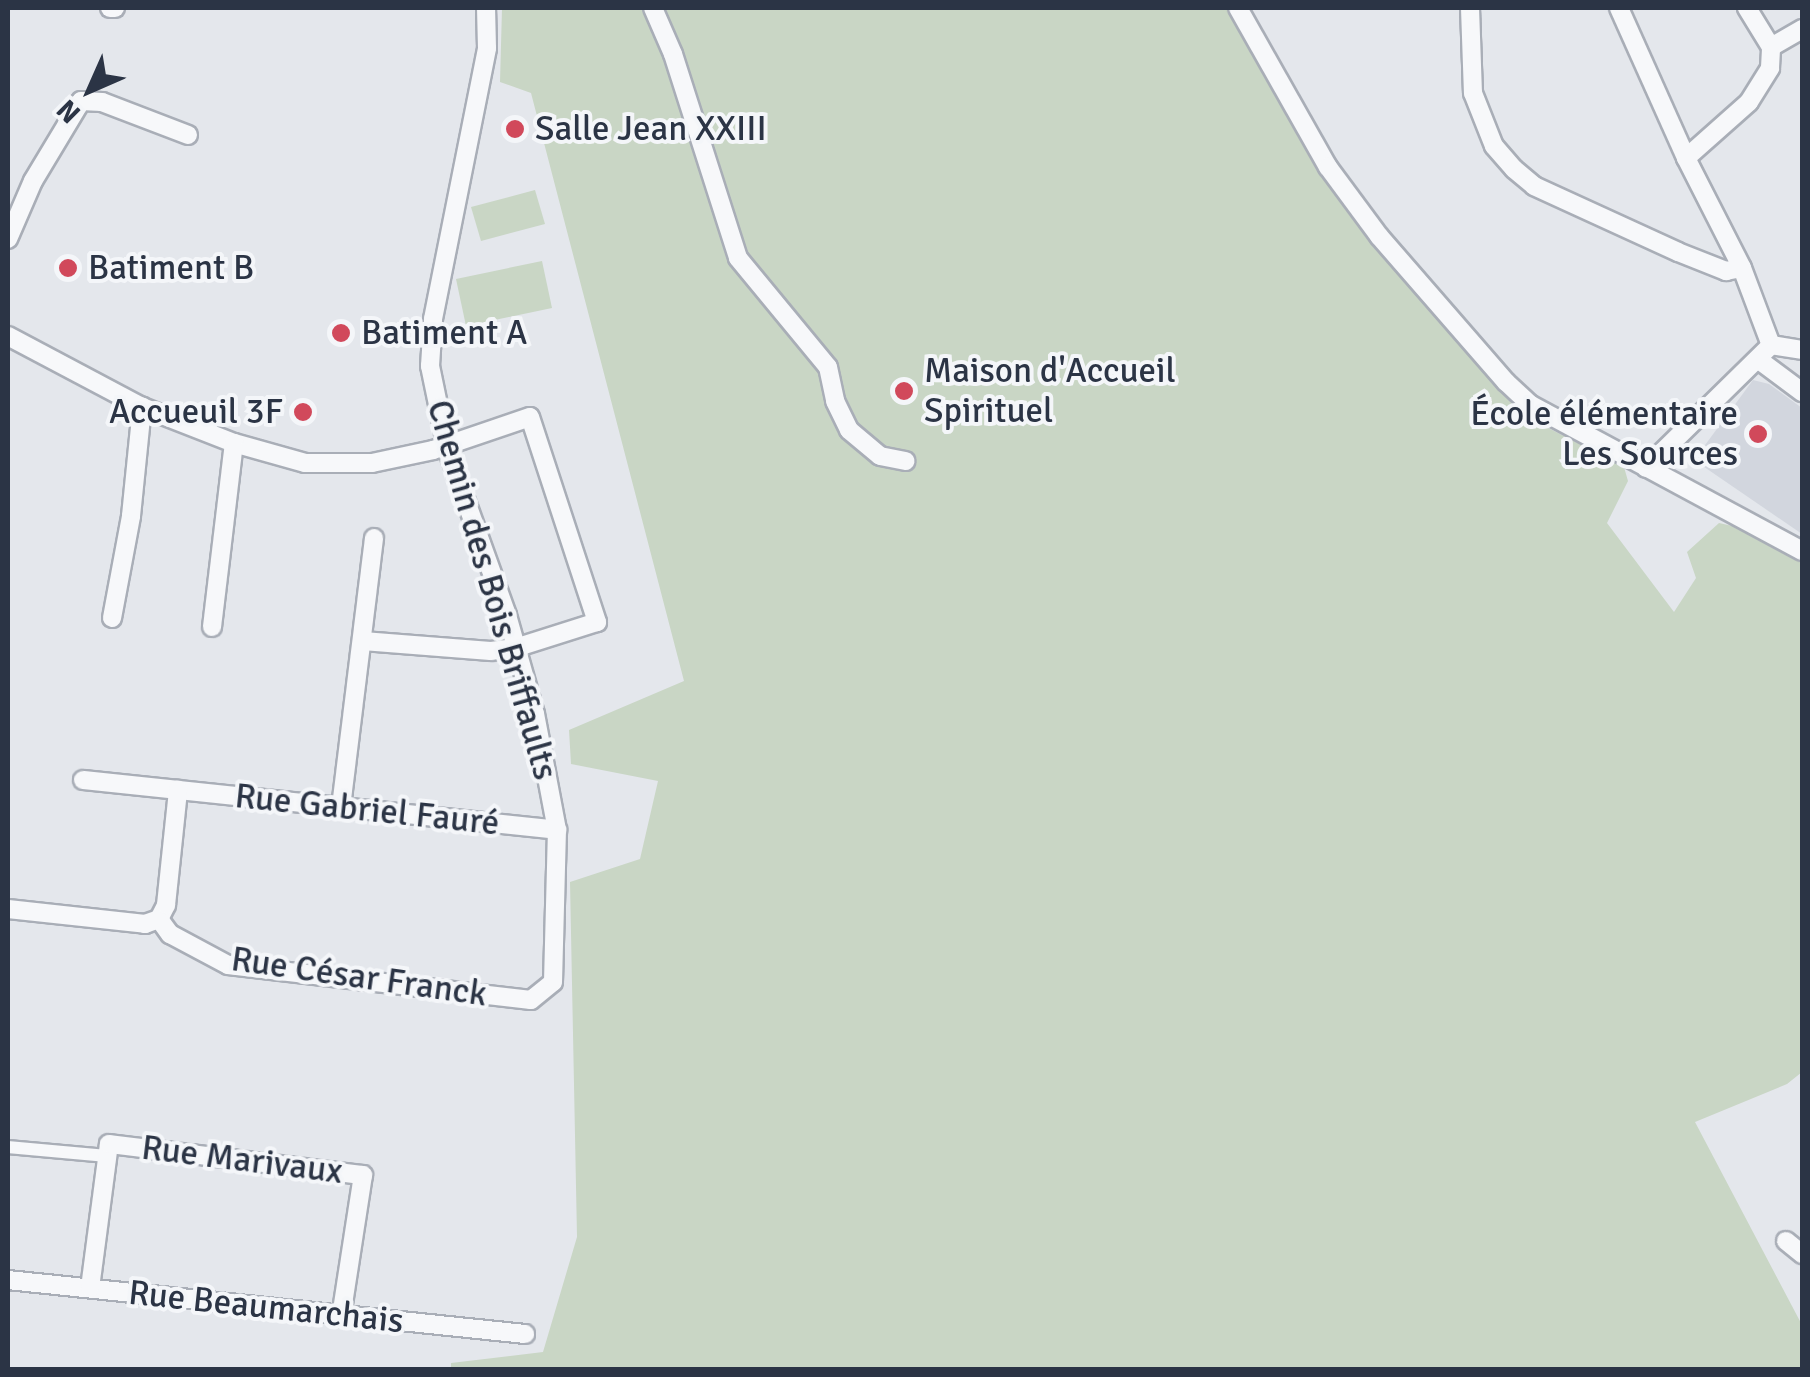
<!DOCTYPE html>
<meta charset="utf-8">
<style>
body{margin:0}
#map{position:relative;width:1810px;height:1377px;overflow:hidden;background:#e4e7ec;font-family:Signika,sans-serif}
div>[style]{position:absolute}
.built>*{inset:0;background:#d2d6de}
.green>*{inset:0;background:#c9d6c5}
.roads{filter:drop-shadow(2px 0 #a9aeb7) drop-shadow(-2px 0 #a9aeb7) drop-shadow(0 2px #a9aeb7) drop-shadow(0 -2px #a9aeb7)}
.pedestrian>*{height:12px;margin:-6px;padding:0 6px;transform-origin:6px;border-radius:6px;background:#f7f8fa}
.minor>*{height:18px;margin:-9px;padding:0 9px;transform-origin:9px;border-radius:9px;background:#f7f8fa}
.dots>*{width:28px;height:28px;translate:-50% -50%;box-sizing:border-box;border:5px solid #f4f6f9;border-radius:50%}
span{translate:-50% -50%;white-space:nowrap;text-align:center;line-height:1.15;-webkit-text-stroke:8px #f4f6f9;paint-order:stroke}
.poi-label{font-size:35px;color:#2b3445}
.left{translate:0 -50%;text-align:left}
.right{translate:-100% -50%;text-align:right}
.street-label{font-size:35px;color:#2b3445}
.frame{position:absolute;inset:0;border:10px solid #2b3445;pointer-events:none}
.north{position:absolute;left:40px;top:40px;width:100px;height:100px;-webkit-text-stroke:8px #f4f6f9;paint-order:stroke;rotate:225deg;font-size:28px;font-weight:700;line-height:40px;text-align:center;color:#2b3445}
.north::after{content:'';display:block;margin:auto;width:35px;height:45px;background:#2b3445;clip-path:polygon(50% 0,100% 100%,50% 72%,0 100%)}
</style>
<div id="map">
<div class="built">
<i style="clip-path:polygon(1753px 380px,1769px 384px,1802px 408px,1802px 534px,1694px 460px)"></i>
</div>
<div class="green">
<i style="clip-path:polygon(502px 8px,1230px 8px,1310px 156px,1381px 252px,1521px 414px,1624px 467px,1628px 481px,1607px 523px,1674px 612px,1696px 578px,1687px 552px,1719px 523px,1746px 529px,1802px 558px,1802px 1072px,1787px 1084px,1695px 1122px,1802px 1325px,1802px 1369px,451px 1370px,451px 1363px,543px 1352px,577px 1237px,570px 882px,640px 859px,658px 781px,571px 764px,569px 730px,684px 681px,531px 93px,500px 82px)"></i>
<i style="clip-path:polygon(535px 190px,545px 224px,481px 241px,471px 207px)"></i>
<i style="clip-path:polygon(542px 261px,552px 308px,466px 326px,456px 279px)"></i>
</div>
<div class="roads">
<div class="pedestrian">
<i style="left:8px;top:1147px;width:99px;rotate:5.2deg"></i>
</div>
<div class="minor">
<i style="left:110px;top:8px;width:5px"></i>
<i style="left:653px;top:8px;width:50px;rotate:66.5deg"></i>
<i style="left:673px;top:54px;width:214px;rotate:72.3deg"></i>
<i style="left:738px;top:258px;width:141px;rotate:50.5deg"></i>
<i style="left:828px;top:367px;width:35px;rotate:78deg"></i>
<i style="left:835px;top:401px;width:32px;rotate:64deg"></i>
<i style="left:849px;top:430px;width:40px;rotate:40deg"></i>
<i style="left:880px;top:456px;width:26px;rotate:11deg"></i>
<i style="left:1238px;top:8px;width:183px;rotate:60.5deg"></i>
<i style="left:1328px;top:167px;width:86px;rotate:53.5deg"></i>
<i style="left:1379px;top:236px;width:194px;rotate:49deg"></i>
<i style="left:1506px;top:382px;width:34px;rotate:43deg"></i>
<i style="left:1531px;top:405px;width:308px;rotate:28.3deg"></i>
<i style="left:1470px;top:8px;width:85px;rotate:88deg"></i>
<i style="left:1473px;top:93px;width:57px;rotate:68.4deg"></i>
<i style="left:1494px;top:146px;width:30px;rotate:49deg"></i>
<i style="left:1514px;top:169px;width:26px;rotate:40deg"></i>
<i style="left:1534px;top:186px;width:158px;rotate:24.6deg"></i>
<i style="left:1678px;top:252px;width:52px;rotate:21.6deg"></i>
<i style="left:1726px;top:271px;width:16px;rotate:-11deg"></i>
<i style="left:1619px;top:8px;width:164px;rotate:65.9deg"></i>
<i style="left:1686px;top:158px;width:123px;rotate:63deg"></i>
<i style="left:1742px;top:268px;width:82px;rotate:69.4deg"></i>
<i style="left:1747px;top:8px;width:46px;rotate:58.4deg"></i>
<i style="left:1686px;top:158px;width:84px;rotate:-41.6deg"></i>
<i style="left:1749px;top:102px;width:40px;rotate:-58deg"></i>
<i style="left:1770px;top:68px;width:21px;rotate:-87deg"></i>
<i style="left:1771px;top:47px;width:36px;rotate:-30deg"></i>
<i style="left:8px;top:239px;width:63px;rotate:-66.7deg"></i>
<i style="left:33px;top:181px;width:93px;rotate:-59deg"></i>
<i style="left:81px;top:101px;width:21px;rotate:3deg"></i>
<i style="left:102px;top:102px;width:92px;rotate:21deg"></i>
<i style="left:8px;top:336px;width:152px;rotate:27.9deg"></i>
<i style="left:142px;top:407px;width:99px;rotate:21.4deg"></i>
<i style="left:234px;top:443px;width:74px;rotate:15.7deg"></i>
<i style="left:305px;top:463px;width:67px"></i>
<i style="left:372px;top:463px;width:62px;rotate:-12deg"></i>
<i style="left:433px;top:450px;width:102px;rotate:-18.8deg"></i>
<i style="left:530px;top:417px;width:216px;rotate:71.9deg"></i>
<i style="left:597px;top:622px;width:86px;rotate:162.4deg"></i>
<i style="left:515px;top:648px;width:24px;rotate:173deg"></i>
<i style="left:491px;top:651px;width:126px;rotate:-175.5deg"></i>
<i style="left:1771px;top:345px;width:31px;rotate:9deg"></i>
<i style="left:1759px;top:360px;width:54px;rotate:36.7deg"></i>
<i style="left:1646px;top:468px;width:175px;rotate:-44.5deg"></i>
<i style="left:112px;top:618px;width:104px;rotate:-79.4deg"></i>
<i style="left:131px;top:516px;width:110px;rotate:-84.2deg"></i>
<i style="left:212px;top:627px;width:185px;rotate:-83.2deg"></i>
<i style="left:83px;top:780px;width:477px;rotate:6deg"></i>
<i style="left:341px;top:807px;width:271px;rotate:-83deg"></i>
<i style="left:8px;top:909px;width:138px;rotate:6.2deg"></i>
<i style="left:145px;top:924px;width:15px;rotate:-20deg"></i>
<i style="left:159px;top:919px;width:19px;rotate:54deg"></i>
<i style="left:170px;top:934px;width:66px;rotate:28.1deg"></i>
<i style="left:228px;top:965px;width:305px;rotate:6.6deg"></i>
<i style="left:531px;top:1000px;width:28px;rotate:-39deg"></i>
<i style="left:553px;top:982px;width:152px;rotate:-88.5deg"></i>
<i style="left:557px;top:830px;width:118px;rotate:-100.7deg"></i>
<i style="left:535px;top:714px;width:103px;rotate:-105.8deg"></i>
<i style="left:507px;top:615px;width:177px;rotate:-109.8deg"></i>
<i style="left:447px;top:448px;width:84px;rotate:-101.7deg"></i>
<i style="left:430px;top:366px;width:47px;rotate:-86.3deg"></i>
<i style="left:433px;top:319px;width:276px;rotate:-78.7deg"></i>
<i style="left:487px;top:48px;width:40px;rotate:-91.4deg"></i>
<i style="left:159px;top:919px;width:16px;rotate:-63deg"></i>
<i style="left:166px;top:905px;width:116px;rotate:-84deg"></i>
<i style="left:1786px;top:1241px;width:21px;rotate:39deg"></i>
<i style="left:8px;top:1280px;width:520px;rotate:5.96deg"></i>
<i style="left:90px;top:1288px;width:145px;rotate:-82.5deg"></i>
<i style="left:109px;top:1144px;width:256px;rotate:7deg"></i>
<i style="left:363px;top:1175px;width:144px;rotate:98.8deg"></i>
</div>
</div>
<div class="dots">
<i style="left:515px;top:129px;background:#d1495b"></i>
<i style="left:68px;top:268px;background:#d1495b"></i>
<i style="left:341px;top:333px;background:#d1495b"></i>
<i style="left:904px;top:391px;background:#d1495b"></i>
<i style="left:303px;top:412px;background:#d1495b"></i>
<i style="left:1758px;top:434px;background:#d1495b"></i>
</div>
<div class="poi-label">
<span class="left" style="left:535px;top:129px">Salle Jean XXIII</span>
<span class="left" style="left:88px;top:268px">Batiment B</span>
<span class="left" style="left:361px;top:333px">Batiment A</span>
<span class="left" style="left:924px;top:391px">Maison d'Accueil<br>Spirituel</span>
<span class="right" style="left:283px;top:412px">Accueuil 3F</span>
<span class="right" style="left:1738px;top:434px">École élémentaire<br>Les Sources</span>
</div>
<div class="street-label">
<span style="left:492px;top:590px;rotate:74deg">Chemin des Bois Briffaults</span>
<span style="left:367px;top:810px;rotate:6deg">Rue Gabriel Fauré</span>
<span style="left:359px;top:977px;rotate:8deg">Rue César Franck</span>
<span style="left:242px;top:1160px;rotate:7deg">Rue Marivaux</span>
<span style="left:266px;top:1307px;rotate:6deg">Rue Beaumarchais</span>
</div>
<div class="frame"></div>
<div class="north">N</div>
</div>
